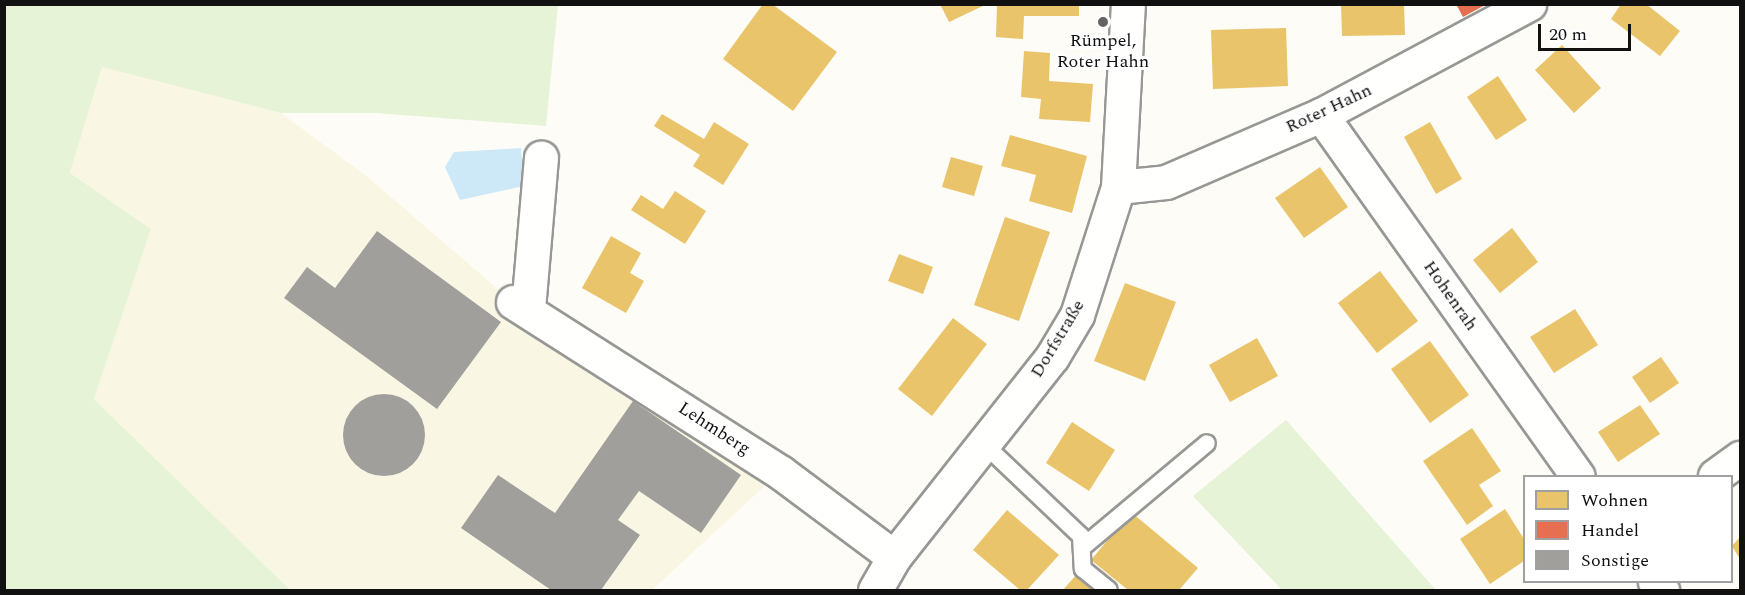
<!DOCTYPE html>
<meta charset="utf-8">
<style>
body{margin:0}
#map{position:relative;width:1745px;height:595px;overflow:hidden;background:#fdfcf7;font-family:Spectral,serif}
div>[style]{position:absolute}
.farmland>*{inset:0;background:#f9f7e4}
.green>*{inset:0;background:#e7f3d7}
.water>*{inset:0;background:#cde8f7}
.homes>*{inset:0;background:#e9c46a}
.shops>*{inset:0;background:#e76f51}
.building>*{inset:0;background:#a19f9c}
.round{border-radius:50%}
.roads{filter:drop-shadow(2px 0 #979795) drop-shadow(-2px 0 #979795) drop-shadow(0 2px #979795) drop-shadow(0 -2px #979795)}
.service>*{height:16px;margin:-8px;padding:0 8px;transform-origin:8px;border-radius:8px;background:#fffffe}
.minor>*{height:33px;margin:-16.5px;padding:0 16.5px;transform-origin:16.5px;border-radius:16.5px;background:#fffffe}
.tertiary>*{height:33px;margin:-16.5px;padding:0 16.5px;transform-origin:16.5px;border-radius:16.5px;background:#fffffe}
.dots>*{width:16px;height:16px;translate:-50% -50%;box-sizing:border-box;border:3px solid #fff;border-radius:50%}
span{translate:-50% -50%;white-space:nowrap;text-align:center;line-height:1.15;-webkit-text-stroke:6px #fff;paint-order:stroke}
.poi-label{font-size:18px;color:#111}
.street-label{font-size:18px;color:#111}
.frame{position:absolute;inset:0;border:6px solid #111;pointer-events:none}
.legend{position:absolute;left:1523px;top:475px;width:210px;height:108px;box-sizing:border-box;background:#fff;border:2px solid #a0a0a0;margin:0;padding:8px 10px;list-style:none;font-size:18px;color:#111}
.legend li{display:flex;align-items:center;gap:12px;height:30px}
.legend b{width:30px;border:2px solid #a0a0a0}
.scale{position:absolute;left:1538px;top:24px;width:93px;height:27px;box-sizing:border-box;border:3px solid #111;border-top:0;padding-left:8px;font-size:18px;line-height:21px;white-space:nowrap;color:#111;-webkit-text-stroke:4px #fff;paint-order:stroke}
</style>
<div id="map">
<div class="farmland">
<i style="clip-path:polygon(102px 67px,281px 113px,369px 178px,513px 302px,780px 472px,652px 590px,290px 590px,94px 399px,151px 229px,70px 173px)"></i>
</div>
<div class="green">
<i style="clip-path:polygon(4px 5px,558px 5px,546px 126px,376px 113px,281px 113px,102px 67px,70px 173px,151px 229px,94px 399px,290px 590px,5px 590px)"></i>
<i style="clip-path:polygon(1286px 420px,1436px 590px,1282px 590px,1193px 496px)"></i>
</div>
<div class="water">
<i style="clip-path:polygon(521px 148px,524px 186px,460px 200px,445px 167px,454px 152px)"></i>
</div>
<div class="homes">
<i style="clip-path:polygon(763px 4px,772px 4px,837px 52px,793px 111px,723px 59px)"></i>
<i style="clip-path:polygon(940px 4px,987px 4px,949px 22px)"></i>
<i style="clip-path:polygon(1025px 4px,1079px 4px,1079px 16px,1024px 16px,1023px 39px,996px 37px,997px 5px)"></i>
<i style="clip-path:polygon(1341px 4px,1404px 4px,1405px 35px,1342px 36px)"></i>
<i style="clip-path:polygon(1621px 4px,1646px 4px,1680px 31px,1660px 56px,1611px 19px)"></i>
<i style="clip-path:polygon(1286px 28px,1288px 86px,1213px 89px,1211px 30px)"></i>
<i style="clip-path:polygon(1562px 45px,1601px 88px,1574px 113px,1535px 70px)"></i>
<i style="clip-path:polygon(1024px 51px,1050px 53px,1049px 81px,1093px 84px,1090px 122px,1039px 119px,1041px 99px,1021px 97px)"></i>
<i style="clip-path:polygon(1498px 76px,1527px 120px,1496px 140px,1467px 97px)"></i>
<i style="clip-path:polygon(662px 114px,704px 139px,714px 122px,749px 144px,723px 185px,693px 166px,700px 155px,654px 126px)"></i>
<i style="clip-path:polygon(1430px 122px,1462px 179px,1436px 194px,1404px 137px)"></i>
<i style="clip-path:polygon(1010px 135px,1087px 156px,1072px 213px,1029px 201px,1036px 175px,1001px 166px)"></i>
<i style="clip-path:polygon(951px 157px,983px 166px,974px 196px,942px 187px)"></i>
<i style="clip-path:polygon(1320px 167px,1348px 207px,1304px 238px,1275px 198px)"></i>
<i style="clip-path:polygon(675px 191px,706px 211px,685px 244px,631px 210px,641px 195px,663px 209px)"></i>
<i style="clip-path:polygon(1005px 217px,1050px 232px,1019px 321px,974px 305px)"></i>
<i style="clip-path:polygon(1512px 228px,1538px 262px,1500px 293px,1473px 260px)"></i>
<i style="clip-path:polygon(611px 236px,641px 253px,630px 273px,644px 281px,626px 313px,582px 288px)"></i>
<i style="clip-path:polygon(899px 254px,933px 267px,923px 294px,888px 281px)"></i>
<i style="clip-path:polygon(1380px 271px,1418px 321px,1377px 353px,1338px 303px)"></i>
<i style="clip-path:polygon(1125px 283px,1176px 302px,1145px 381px,1094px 361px)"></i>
<i style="clip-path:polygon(1575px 309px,1598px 345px,1554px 373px,1530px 337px)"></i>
<i style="clip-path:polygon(953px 318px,987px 344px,932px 416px,898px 389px)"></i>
<i style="clip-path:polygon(1257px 338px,1278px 376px,1230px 402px,1209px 365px)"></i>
<i style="clip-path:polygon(1430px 341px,1469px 395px,1430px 423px,1391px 369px)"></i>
<i style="clip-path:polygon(1661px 357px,1679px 383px,1650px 403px,1632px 377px)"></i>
<i style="clip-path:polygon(1640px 405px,1660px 434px,1618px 462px,1598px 432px)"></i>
<i style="clip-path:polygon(1072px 422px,1115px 450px,1089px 491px,1046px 463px)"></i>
<i style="clip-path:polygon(1472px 428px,1501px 471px,1479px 485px,1493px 506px,1467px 525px,1423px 461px)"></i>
<i style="clip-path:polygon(1505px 509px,1524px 539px,1524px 561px,1490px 584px,1460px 539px)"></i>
<i style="clip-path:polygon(1007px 510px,1059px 555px,1027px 590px,1020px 590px,973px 550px)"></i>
<i style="clip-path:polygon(1131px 512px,1198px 568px,1179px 590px,1128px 590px,1091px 560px)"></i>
<i style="clip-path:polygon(1740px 537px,1740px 559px,1732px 546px)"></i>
<i style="clip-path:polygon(1076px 575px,1093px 590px,1063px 590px)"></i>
</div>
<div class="shops">
<i style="clip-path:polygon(1456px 4px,1487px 4px,1463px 17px)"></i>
</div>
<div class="building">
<i style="clip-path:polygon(377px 231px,501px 322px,437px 409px,284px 298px,307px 267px,335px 288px)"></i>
<i class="round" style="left:343px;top:394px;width:82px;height:82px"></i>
<i style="clip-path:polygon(633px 401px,741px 475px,701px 533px,639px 491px,618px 520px,640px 535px,601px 590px,551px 590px,461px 528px,498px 475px,555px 513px)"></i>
</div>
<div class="roads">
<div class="service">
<i style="left:985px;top:445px;width:132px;rotate:43.5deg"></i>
<i style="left:1081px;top:536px;width:33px;rotate:87deg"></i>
<i style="left:1083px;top:569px;width:33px;rotate:39deg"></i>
<i style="left:1084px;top:546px;width:160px;rotate:-39.9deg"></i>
</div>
<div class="minor">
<i style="left:1321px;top:115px;width:443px;rotate:54.6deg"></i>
<i style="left:1118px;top:187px;width:48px;rotate:-5.9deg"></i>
<i style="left:1166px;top:182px;width:169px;rotate:-23.4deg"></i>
<i style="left:1321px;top:115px;width:236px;rotate:-28.1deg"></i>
<i style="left:513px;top:302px;width:317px;rotate:32.5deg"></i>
<i style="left:780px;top:472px;width:142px;rotate:36.7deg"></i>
<i style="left:528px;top:309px;width:152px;rotate:-85.1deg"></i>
<i style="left:1715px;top:476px;width:31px;rotate:-36deg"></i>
<i style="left:1655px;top:582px;width:11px;rotate:49deg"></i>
</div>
<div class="tertiary">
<i style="left:875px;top:590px;width:38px;rotate:-60deg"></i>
<i style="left:894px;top:557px;width:255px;rotate:-51.7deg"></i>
<i style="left:1052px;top:357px;width:49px;rotate:-59.2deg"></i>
<i style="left:1077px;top:315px;width:134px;rotate:-72.2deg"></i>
<i style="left:1118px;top:187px;width:183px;rotate:-86.9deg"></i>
</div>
</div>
<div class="dots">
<i style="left:1103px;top:22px;background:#646362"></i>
</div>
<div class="poi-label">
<span style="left:1103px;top:52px">Rümpel,<br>Roter Hahn</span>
</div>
<div class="street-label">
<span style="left:1329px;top:109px;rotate:-25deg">Roter Hahn</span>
<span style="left:1450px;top:296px;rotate:55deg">Hohenrah</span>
<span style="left:1058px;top:339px;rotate:-59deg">Dorfstraße</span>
<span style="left:714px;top:429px;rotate:33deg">Lehmberg</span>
</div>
<div class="frame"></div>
<ul class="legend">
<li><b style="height:16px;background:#e9c46a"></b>Wohnen</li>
<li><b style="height:16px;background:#e76f51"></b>Handel</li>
<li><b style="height:16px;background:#a19f9c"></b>Sonstige</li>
</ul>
<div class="scale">20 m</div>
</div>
